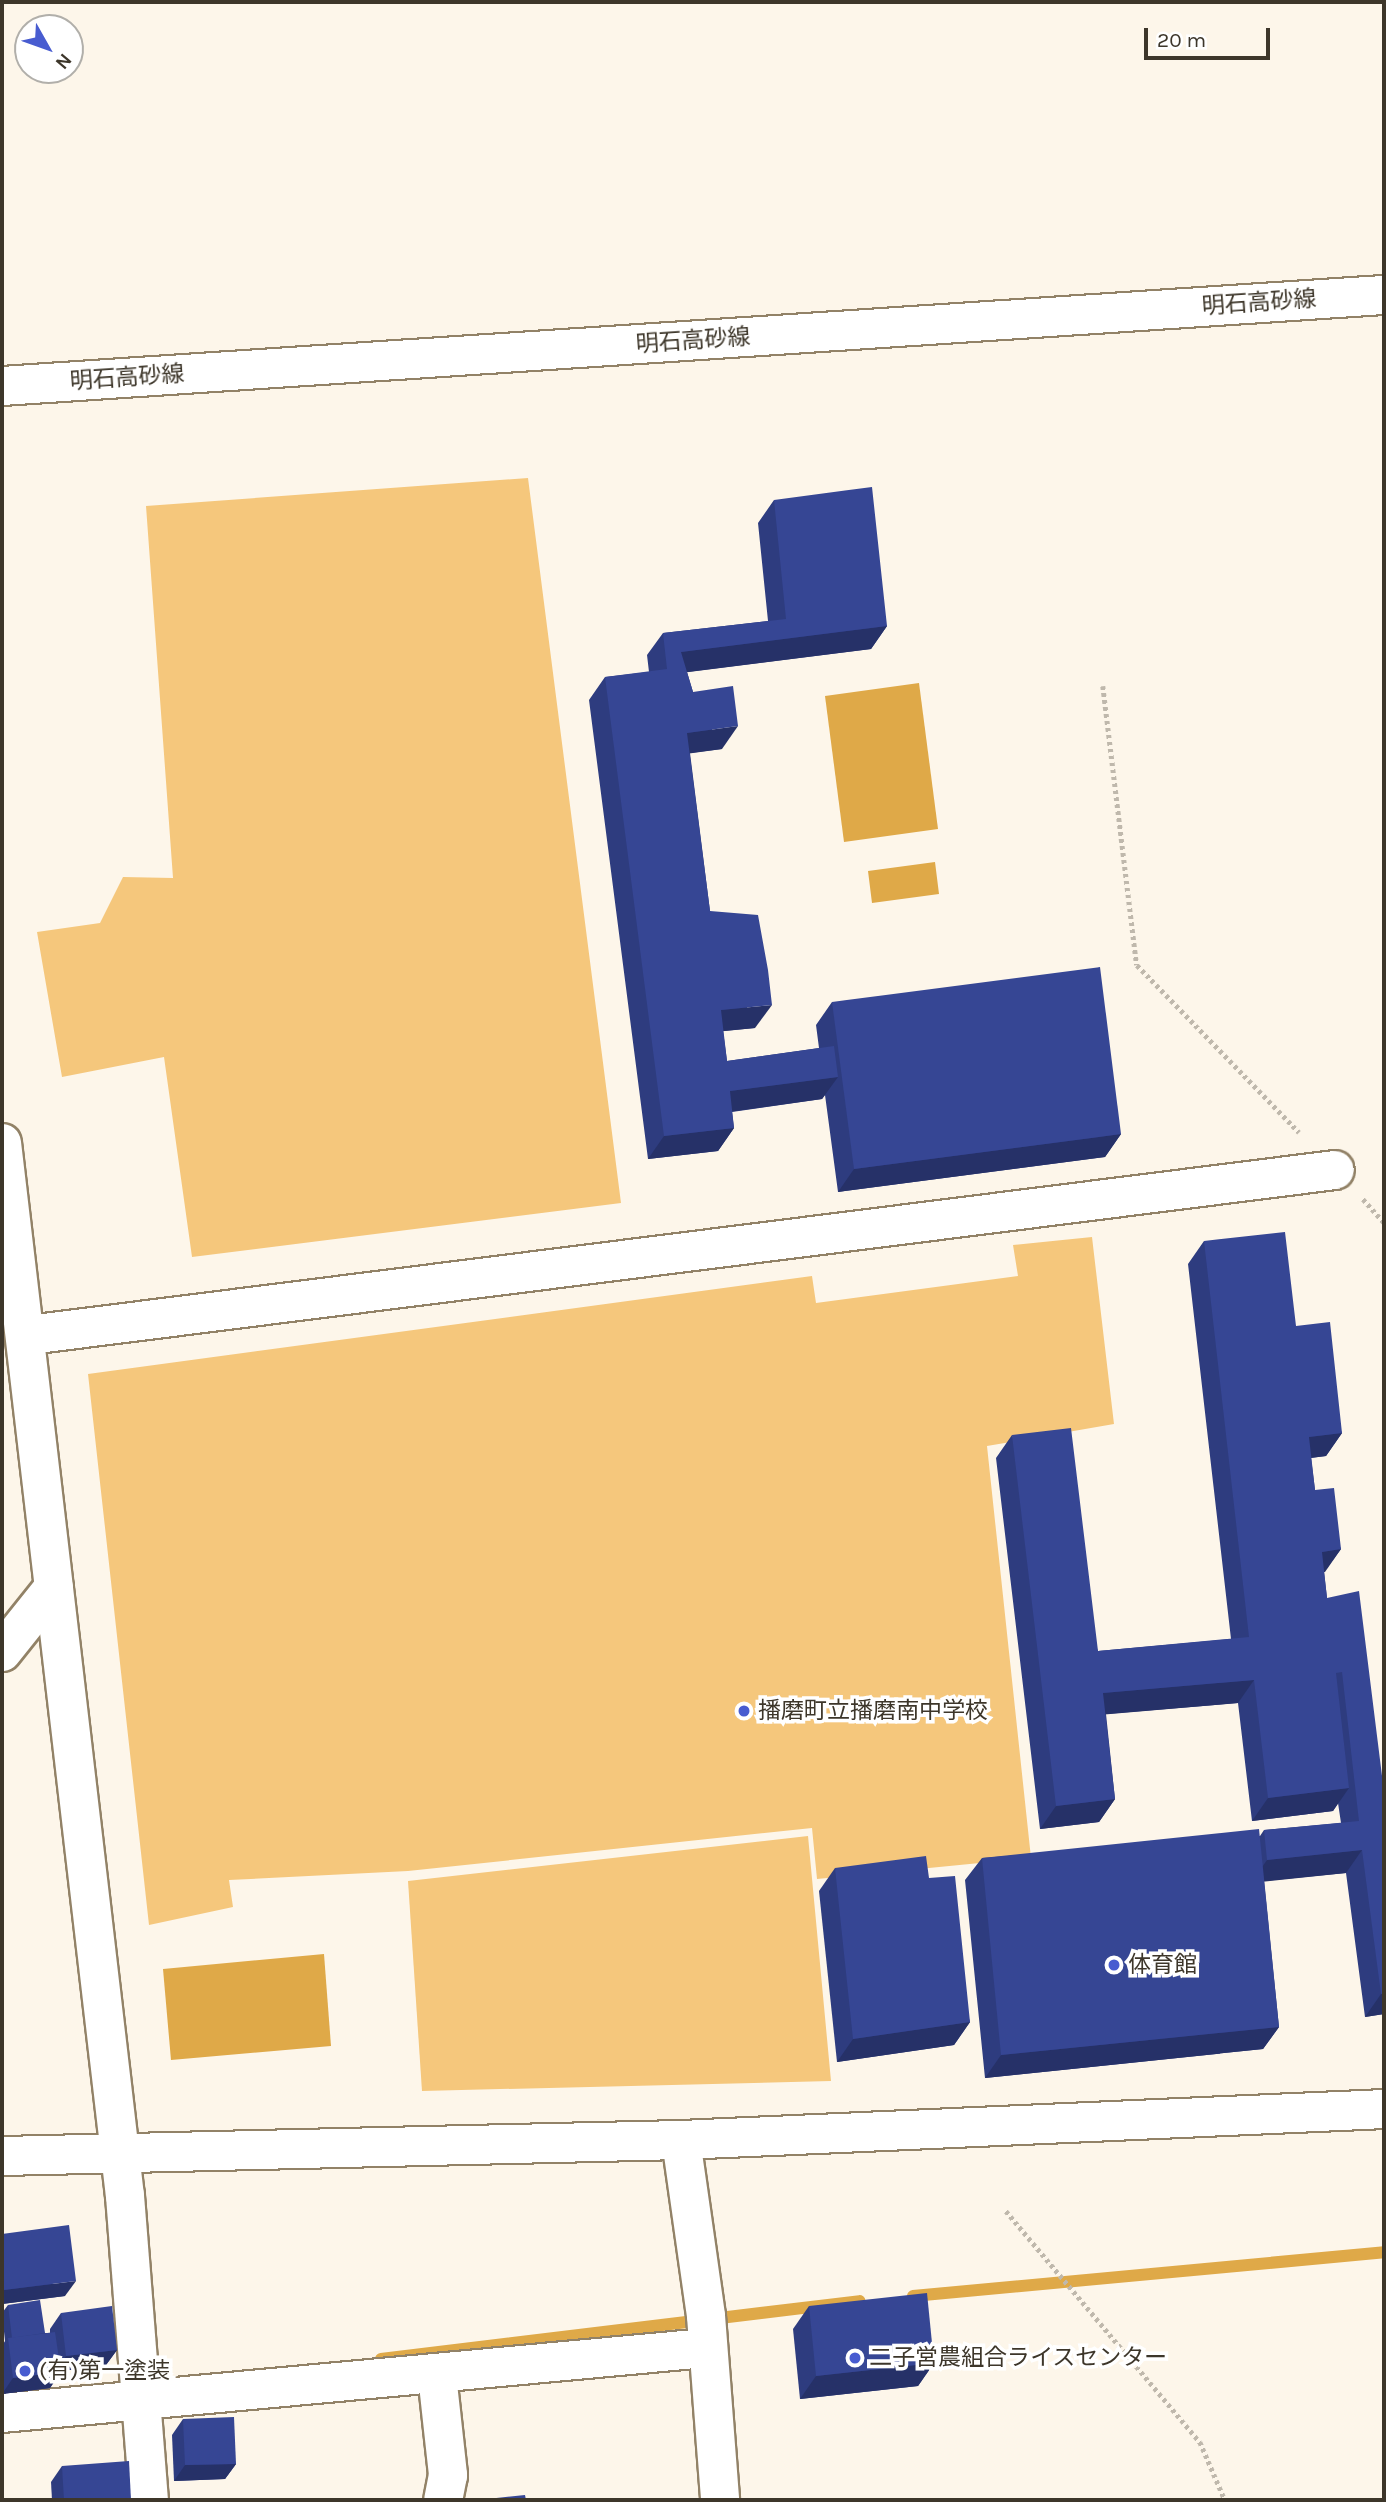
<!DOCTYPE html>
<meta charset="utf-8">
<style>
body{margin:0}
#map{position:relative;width:1386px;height:2502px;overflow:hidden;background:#fdf6ea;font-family:Karla,"Noto Sans JP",sans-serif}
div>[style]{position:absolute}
.green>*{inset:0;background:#f5c77c}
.water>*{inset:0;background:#dfa948}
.stream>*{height:12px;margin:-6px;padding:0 6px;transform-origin:6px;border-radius:6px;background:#dfa948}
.path>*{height:4.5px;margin-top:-2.25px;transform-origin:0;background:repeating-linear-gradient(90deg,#bfb8ac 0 3.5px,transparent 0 7px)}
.roads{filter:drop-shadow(2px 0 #928267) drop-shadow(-2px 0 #928267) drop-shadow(0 2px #928267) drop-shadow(0 -2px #928267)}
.minor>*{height:38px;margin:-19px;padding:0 19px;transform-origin:19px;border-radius:19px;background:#fff}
.major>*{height:38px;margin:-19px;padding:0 19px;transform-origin:19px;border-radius:19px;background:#fff}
.wall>*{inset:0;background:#2e3c7f}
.shaded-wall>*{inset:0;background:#263168}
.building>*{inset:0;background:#364694}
.dots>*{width:19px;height:19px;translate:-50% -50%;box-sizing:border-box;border:4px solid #fff;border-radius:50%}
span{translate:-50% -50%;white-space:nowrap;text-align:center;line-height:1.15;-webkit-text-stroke:7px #fff;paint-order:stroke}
.street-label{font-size:23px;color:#3d362a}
.poi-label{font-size:23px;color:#3d362a}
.left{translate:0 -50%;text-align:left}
.frame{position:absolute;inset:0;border:4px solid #3d362a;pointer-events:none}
.north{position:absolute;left:14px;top:14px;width:70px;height:70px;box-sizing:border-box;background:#fff;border:2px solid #b1afaa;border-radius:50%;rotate:130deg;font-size:19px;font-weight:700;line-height:28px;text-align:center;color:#3d362a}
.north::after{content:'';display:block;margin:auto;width:24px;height:32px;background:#485cd0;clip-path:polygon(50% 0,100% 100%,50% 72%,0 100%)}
.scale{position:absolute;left:1144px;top:28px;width:126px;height:32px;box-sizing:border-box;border:4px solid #3d362a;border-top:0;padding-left:9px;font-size:21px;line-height:24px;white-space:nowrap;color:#3d362a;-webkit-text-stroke:5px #fff;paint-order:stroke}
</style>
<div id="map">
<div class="green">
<i style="clip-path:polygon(528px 478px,621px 1203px,192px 1257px,164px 1057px,62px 1077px,37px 932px,100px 923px,123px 877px,173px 878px,146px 506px)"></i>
<i style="clip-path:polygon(1092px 1237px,1114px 1424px,987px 1446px,1031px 1858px,817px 1879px,812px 1828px,408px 1871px,229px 1880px,233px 1907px,149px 1925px,88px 1374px,812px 1276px,816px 1303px,1018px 1276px,1013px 1245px)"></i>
<i style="clip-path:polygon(808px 1836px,831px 2081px,422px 2091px,408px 1881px)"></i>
</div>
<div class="water">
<i style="clip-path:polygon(919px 683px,938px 829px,844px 842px,825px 696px)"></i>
<i style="clip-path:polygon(935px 862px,939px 894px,872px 903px,868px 871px)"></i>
<i style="clip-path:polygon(324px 1954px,331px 2046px,171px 2060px,163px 1969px)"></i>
</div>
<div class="stream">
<i style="left:913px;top:2296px;width:473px;rotate:-5.3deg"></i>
<i style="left:381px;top:2359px;width:482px;rotate:-6.9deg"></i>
</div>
<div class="path">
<i style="left:1103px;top:686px;width:281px;rotate:83.1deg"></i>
<i style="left:1137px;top:965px;width:233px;rotate:45.9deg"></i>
<i style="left:1363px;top:1199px;width:31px;rotate:48deg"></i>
<i style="left:1006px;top:2211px;width:302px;rotate:50deg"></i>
<i style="left:1200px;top:2442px;width:63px;rotate:66.7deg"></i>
</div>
<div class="roads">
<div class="minor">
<i style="left:2px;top:1143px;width:1060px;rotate:83.34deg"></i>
<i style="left:125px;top:2196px;width:305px;rotate:85.5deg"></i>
<i style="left:29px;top:1335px;width:1316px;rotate:-7.2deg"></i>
<i style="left:2px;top:1652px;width:83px;rotate:-51.3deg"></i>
<i style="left:681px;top:2140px;width:178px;rotate:81.9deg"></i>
<i style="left:706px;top:2316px;width:185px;rotate:85.6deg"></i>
<i style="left:2px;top:2156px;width:679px;rotate:-1.35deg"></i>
<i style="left:681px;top:2140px;width:704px;rotate:-2.52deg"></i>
<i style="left:437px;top:2375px;width:101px;rotate:83.7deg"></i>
<i style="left:448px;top:2475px;width:25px;rotate:101deg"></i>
<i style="left:2px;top:2413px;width:706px;rotate:-5.28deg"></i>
</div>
<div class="major">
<i style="left:2px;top:386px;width:1385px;rotate:-3.77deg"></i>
</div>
</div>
<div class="wall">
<i style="clip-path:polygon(774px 500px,887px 626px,871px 649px,687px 672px,693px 692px,722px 749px,690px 753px,710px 911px,755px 1028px,723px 1031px,727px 1061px,819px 1048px,816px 1025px,832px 1002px,1121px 1134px,1105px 1157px,838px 1192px,825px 1095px,822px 1099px,732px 1112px,734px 1128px,718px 1151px,648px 1159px,589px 700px,605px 677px,649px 672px,647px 655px,663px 633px,768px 621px,758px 523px)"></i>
<i style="clip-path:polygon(1204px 1241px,1296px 1326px,1342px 1433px,1326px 1456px,1311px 1458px,1315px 1490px,1341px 1549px,1324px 1572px,1327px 1598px,1384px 1792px,1384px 2014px,1365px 2017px,1346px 1873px,1264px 1881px,1279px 2027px,1263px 2049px,985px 2078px,965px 1880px,982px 1858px,1260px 1836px,1264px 1830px,1341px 1823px,1338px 1803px,1333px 1811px,1252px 1821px,1238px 1703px,1106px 1714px,1115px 1799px,1099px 1822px,1040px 1829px,996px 1458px,1012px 1435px,1098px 1651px,1231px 1639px,1188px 1264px)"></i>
<i style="clip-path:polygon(835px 1868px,929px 1878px,970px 2022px,954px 2045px,837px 2062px,819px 1891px)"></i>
<i style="clip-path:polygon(2px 2234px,65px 2296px,2px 2304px)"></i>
<i style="clip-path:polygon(8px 2305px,45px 2333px,50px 2333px,50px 2329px,61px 2313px,117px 2350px,106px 2365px,61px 2371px,50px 2388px,2px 2394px,2px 2346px,5px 2341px,2px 2313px)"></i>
<i style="clip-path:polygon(809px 2306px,934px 2363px,918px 2386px,800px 2399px,793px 2329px)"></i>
<i style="clip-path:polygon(183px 2419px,236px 2464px,225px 2479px,174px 2481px,172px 2435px)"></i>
<i style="clip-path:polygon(62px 2466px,131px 2500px,52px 2500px,51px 2482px)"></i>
</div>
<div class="shaded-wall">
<i style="clip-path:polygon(887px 626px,871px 649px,665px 675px,681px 652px)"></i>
<i style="clip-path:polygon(738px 726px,722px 749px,671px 756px,687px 733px)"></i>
<i style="clip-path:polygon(772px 1005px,755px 1028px,705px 1033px,721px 1010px)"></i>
<i style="clip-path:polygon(838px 1077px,822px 1099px,714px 1114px,730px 1091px)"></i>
<i style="clip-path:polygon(734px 1128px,718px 1151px,648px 1159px,664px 1136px)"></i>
<i style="clip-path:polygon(1121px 1134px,1105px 1157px,838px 1192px,854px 1169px)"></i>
<i style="clip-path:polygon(1342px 1433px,1326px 1456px,1293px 1460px,1309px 1437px)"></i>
<i style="clip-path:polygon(1341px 1549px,1325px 1572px,1306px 1574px,1322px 1552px)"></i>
<i style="clip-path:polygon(1254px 1680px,1238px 1703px,1087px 1716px,1103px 1693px)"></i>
<i style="clip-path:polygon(1349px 1788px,1333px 1811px,1252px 1821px,1268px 1798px)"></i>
<i style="clip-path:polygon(1115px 1799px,1099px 1822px,1040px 1829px,1056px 1806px)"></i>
<i style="clip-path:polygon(1362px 1850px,1346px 1873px,1251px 1883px,1267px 1860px)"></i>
<i style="clip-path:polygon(1384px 1993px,1384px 2014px,1365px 2017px,1381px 1994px)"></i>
<i style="clip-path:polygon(970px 2022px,954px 2045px,837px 2062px,853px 2039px)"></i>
<i style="clip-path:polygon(1279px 2027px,1263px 2049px,985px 2078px,1001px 2055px)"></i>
<i style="clip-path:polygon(76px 2281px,65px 2296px,2px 2304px,2px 2294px,4px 2290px)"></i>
<i style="clip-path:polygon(117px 2350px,106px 2365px,55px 2372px,66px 2356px)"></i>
<i style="clip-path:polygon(934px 2363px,918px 2386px,800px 2399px,816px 2376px)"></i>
<i style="clip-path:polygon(61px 2372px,50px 2388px,2px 2394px,13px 2378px)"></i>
<i style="clip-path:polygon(236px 2464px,225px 2479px,174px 2481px,185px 2465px)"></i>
</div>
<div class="building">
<i style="clip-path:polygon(872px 487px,887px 626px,681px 652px,693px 692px,733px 686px,738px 726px,687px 733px,710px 911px,758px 915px,768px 970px,772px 1005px,721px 1010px,727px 1061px,834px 1046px,838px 1077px,730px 1091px,734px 1128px,664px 1136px,605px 677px,667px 669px,663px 633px,786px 619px,774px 500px)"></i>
<i style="clip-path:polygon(1100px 967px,1121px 1134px,854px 1169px,832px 1002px)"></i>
<i style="clip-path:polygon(1285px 1232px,1296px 1326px,1330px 1322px,1342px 1433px,1309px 1437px,1315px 1490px,1334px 1488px,1341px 1549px,1322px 1552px,1327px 1598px,1359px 1591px,1384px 1792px,1384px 1993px,1381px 1994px,1362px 1850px,1267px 1860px,1264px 1830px,1359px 1821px,1342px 1672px,1336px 1673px,1349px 1788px,1268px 1798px,1254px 1680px,1103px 1693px,1115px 1799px,1056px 1806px,1012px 1435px,1071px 1428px,1098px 1651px,1249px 1637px,1204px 1241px)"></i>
<i style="clip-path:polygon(1259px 1829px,1279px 2027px,1001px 2055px,982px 1858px)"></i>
<i style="clip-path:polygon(926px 1856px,929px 1878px,955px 1876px,970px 2022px,853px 2039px,835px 1868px)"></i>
<i style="clip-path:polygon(69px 2225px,76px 2281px,4px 2290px,2px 2268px,2px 2234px)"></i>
<i style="clip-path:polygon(927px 2293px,934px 2363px,816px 2376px,809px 2306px)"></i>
<i style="clip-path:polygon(40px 2300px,45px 2333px,12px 2338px,8px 2305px)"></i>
<i style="clip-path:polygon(112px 2306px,117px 2350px,66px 2356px,61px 2313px)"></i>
<i style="clip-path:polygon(55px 2332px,61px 2372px,13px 2378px,8px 2338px)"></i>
<i style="clip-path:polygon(234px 2417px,236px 2464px,185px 2465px,183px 2419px)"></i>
<i style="clip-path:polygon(129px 2461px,131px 2500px,64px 2500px,62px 2466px)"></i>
<i style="clip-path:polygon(525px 2495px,526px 2500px,478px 2500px)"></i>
</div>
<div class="dots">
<i style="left:744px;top:1711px;background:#485cd0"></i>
<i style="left:1114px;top:1965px;background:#485cd0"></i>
<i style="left:855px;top:2358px;background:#485cd0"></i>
<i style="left:25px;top:2371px;background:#485cd0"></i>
</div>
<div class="street-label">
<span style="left:1259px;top:303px;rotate:-4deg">明石高砂線</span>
<span style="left:693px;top:341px;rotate:-4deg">明石高砂線</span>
<span style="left:127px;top:378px;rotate:-4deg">明石高砂線</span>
</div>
<div class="poi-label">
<span class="left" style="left:758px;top:1711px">播磨町立播磨南中学校</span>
<span class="left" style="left:1128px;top:1965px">体育館</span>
<span class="left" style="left:869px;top:2358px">二子営農組合ライスセンター</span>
<span class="left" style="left:39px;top:2371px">(有)第一塗装</span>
</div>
<div class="frame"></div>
<div class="north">N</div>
<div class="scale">20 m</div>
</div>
